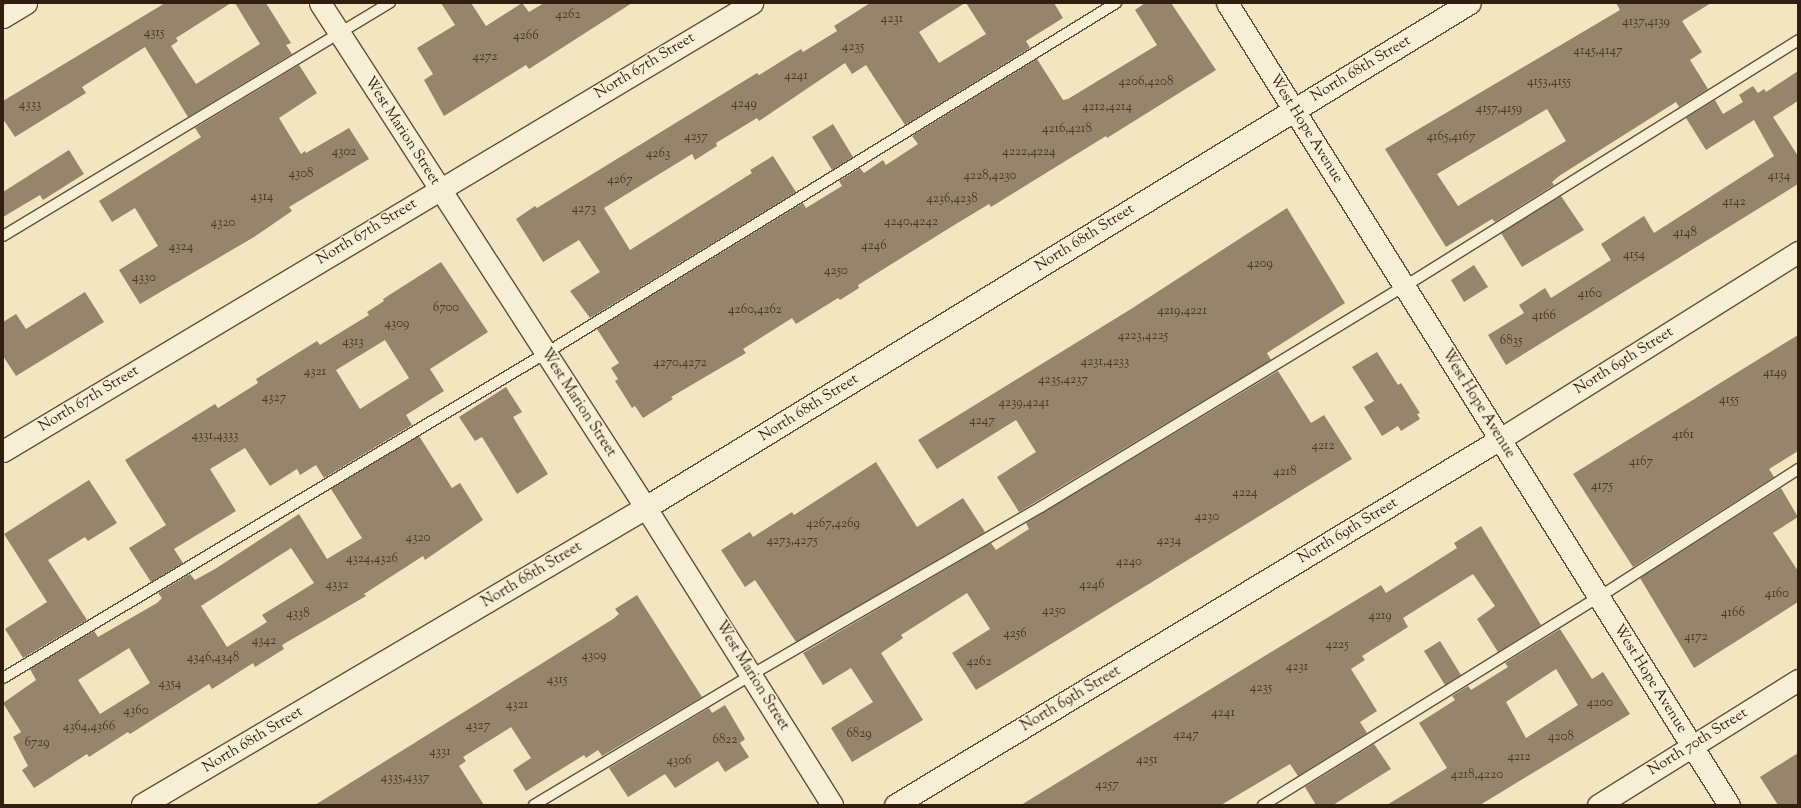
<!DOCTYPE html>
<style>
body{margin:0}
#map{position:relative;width:1801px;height:808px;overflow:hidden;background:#f3e5c0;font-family:"Sorts Mill Goudy",serif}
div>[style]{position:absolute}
.building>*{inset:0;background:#96856b}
.roads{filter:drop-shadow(1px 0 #62503a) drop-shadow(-1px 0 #62503a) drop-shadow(0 1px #62503a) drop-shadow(0 -1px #62503a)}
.lane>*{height:10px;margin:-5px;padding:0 5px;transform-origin:5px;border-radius:5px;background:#f7eed6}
.street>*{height:21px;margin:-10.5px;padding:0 10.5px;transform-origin:10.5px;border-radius:10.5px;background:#f7eed6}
.secondary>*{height:22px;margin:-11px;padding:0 11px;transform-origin:11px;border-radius:11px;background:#f7eed6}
span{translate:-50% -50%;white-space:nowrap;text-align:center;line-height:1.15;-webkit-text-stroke:3px #f7eed6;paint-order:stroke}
.number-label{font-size:13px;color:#4b3825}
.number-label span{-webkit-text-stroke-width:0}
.street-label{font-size:15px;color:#321e0e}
.frame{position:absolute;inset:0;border:4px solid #321e0e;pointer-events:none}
</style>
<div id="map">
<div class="building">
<i style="clip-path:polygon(165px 3px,231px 3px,176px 38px,178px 41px,171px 46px,196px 84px,260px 44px,235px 3px,266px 3px,291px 43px,286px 45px,292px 54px,188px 117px,145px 47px,82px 87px,86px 93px,15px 137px,3px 119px,3px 101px)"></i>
<i style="clip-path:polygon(441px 3px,471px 3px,486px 26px,522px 3px,529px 12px,544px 3px,632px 3px,529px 69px,526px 65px,444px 116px,424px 80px,433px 74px,417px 48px,455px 25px)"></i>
<i style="clip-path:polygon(870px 3px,965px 3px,919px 32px,939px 63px,986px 34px,966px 3px,1054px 3px,1063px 18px,1026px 41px,1030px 48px,905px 125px,866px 65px,852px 74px,845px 63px,759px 121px,757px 118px,716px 143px,717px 146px,695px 160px,692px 154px,604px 208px,630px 250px,752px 173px,750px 170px,773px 156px,796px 192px,590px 318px,570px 291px,600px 272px,579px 240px,543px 262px,516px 219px,535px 206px,537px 208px,757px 73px,759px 75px,801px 49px,803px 52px,837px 31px,834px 26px)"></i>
<i style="clip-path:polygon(1145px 3px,1171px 3px,1216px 70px,1107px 138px,1106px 136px,991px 207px,989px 204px,951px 227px,858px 285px,859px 288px,840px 300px,838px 298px,796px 324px,792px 318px,743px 349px,746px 353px,671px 397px,673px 399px,643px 418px,635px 406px,632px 408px,615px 381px,618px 379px,611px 368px,619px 363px,597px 329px,803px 203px,806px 208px,842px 186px,839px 181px,860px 168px,864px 173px,883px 160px,886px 165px,918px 144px,912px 136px,1037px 59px,1063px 100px,1068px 99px,1157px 45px,1135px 10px)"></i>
<i style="clip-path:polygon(evenodd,1616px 3px,1711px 3px,1682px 21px,1702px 52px,1690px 60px,1708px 89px,1679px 107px,1676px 102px,1559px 176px,1552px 182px,1554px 185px,1495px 222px,1492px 219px,1446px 247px,1385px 149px,1620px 10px,1616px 3px,1547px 109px,1566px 141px,1458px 206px,1437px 174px,1547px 109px)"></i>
<i style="clip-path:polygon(299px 65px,317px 93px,279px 118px,301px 154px,305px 151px,306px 153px,349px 128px,369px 159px,289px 207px,292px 211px,254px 237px,140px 304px,119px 270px,158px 246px,135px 208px,112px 222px,99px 201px,201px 137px,195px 128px)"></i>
<i style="clip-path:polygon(1798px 71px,1798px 101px,1773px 117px,1798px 156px,1798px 184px,1506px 365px,1488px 335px,1524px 313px,1519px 305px,1545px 288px,1551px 298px,1611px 260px,1601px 244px,1644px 216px,1654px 233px,1774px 156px,1754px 120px,1706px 150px,1686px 118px,1715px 100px,1723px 114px,1743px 102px,1739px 95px,1753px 86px,1758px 93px,1764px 89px,1766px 92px)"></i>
<i style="clip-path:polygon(833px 124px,853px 157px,832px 170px,812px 137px)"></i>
<i style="clip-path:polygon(69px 150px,84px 174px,43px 200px,40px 195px,3px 217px,3px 192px)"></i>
<i style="clip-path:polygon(1561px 196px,1584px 230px,1522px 267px,1501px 233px)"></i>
<i style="clip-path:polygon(1287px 208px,1345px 303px,1267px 353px,1271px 360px,1019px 512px,997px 477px,1036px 452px,1016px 420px,937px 469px,918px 440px,1131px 309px)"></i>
<i style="clip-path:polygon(evenodd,441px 262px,488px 332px,430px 369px,444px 391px,406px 415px,412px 425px,324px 478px,316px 465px,300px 475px,297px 469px,270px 486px,245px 448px,210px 469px,236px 511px,174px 549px,183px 563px,151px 582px,129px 548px,166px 525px,125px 460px,215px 404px,218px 408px,258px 383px,256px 379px,317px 341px,320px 345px,369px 315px,367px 312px,384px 301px,383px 299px,441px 262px,385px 340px,409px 378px,360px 409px,336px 370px,385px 340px)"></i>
<i style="clip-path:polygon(1474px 265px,1488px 287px,1464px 302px,1451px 280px)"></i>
<i style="clip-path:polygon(85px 292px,104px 322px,16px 376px,3px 356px,3px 322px,16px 314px,26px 329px)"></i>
<i style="clip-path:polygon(1798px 335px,1798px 451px,1769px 469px,1774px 477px,1633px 567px,1573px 474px)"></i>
<i style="clip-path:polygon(1377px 352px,1398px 385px,1401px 383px,1420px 413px,1417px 414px,1420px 419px,1401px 431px,1398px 426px,1382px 436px,1364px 407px,1374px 401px,1352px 367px)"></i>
<i style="clip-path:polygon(1278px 371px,1311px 423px,1324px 415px,1352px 459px,976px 690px,952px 653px,990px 629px,967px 593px,901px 635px,903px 638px,881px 653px,923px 720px,852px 762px,831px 728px,873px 702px,851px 668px,823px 685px,803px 653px,991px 543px,996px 550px,1029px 529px,1026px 523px)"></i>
<i style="clip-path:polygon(506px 387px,522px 412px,513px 417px,548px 474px,517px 494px,482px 437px,475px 441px,459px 417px)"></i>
<i style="clip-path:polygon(evenodd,419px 436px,452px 488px,460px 483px,483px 520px,425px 560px,423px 556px,364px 594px,366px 596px,282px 645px,284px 649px,255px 667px,253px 663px,212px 689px,209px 684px,130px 734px,128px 732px,89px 757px,87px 754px,34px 788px,22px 770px,28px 766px,13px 737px,21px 732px,3px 703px,36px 680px,30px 669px,94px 631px,98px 637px,157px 603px,162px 598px,158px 593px,190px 574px,195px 580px,215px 569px,299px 514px,327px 559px,362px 538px,331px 489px,419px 436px,291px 548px,314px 583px,262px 615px,267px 622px,227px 647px,201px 606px,291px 548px,419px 436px,129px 648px,150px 683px,100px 714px,78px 680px,129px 648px)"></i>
<i style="clip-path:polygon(876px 462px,917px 527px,963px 498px,985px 532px,796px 642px,755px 580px,745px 587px,721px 550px,750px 532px,753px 537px,792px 512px,794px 515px)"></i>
<i style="clip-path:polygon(89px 480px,117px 523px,88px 541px,85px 537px,48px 560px,87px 620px,23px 658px,5px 629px,47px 602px,4px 534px)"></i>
<i style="clip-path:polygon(1781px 488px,1798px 517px,1773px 533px,1798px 571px,1798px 602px,1694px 668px,1640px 578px)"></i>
<i style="clip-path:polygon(1481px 526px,1541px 625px,1498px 652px,1477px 619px,1495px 606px,1473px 574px,1403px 618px,1408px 627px,1362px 656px,1365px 660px,1351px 669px,1377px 711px,1360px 722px,1367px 733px,1298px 776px,1290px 764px,1221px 805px,1021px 805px,1381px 585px,1386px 593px,1457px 548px,1454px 543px)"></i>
<i style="clip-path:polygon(637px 595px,702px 697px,602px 756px,598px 750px,586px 758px,584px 755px,526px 791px,513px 770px,531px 758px,511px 727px,463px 757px,466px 761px,459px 766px,484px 805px,315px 805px,613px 619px,619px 614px,615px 609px)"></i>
<i style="clip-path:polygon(evenodd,1560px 629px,1592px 679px,1603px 672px,1630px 714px,1480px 805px,1387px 805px,1447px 768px,1419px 723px,1455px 700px,1452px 696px,1468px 686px,1471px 690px,1508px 667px,1505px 663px,1560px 629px,1556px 669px,1578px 705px,1526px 738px,1506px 702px,1556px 669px)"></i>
<i style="clip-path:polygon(1440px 641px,1461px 675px,1445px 685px,1424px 651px)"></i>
<i style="clip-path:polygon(725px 705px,745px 739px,740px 743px,749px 757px,725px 772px,718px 761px,675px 788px,665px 774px,628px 797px,609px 768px,709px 708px,712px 713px)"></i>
<i style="clip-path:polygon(1374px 744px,1391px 769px,1333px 805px,1316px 805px,1305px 787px)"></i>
<i style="clip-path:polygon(1798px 753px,1798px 805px,1778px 805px,1760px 777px)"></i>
</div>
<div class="roads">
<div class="lane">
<i style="left:3px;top:236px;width:452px;rotate:-31.1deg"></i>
<i style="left:3px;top:678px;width:633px;rotate:-30.9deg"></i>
<i style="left:546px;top:353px;width:669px;rotate:-31.55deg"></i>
<i style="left:534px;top:805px;width:253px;rotate:-30.9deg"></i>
<i style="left:751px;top:675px;width:335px;rotate:-30.1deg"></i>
<i style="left:1041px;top:507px;width:426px;rotate:-31.3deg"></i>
<i style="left:1405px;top:286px;width:464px;rotate:-32deg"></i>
<i style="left:1263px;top:805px;width:395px;rotate:-31.8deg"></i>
<i style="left:1599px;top:597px;width:237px;rotate:-32.7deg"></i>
</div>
<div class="street">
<i style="left:320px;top:3px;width:601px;rotate:57.16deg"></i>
<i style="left:646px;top:508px;width:350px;rotate:57.9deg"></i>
<i style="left:1227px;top:3px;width:946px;rotate:57.96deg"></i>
<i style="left:3px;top:17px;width:27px;rotate:-31deg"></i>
<i style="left:3px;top:451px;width:873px;rotate:-30.88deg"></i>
<i style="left:895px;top:805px;width:707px;rotate:-31.17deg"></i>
<i style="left:1500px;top:439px;width:352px;rotate:-32.1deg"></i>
<i style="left:1598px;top:805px;width:236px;rotate:-32deg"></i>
</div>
<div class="secondary">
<i style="left:143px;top:805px;width:584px;rotate:-30.56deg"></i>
<i style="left:646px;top:508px;width:966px;rotate:-31.5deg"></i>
</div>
</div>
<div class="number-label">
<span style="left:568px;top:15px">4262</span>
<span style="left:892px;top:19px">4231</span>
<span style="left:1646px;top:22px">4137,4139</span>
<span style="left:154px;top:33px">4315</span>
<span style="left:526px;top:36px">4266</span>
<span style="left:853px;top:47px">4235</span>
<span style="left:1598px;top:51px">4145,4147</span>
<span style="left:485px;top:57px">4272</span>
<span style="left:796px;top:76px">4241</span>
<span style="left:1146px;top:82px">4206,4208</span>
<span style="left:1549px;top:82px">4153,4155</span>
<span style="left:744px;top:104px">4249</span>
<span style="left:30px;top:105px">4333</span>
<span style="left:1107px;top:107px">4212,4214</span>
<span style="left:1499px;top:109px">4157,4159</span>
<span style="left:1067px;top:129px">4216,4218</span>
<span style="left:696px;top:137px">4257</span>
<span style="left:1451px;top:137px">4165,4167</span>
<span style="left:344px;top:152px">4302</span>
<span style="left:1029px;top:152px">4222,4224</span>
<span style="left:658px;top:154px">4263</span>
<span style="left:301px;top:174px">4308</span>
<span style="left:990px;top:176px">4228,4230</span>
<span style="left:1779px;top:176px">4134</span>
<span style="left:620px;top:180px">4267</span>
<span style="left:262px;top:197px">4314</span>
<span style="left:952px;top:199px">4236,4238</span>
<span style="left:1734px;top:202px">4142</span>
<span style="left:584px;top:209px">4273</span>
<span style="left:911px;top:222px">4240,4242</span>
<span style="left:223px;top:223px">4320</span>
<span style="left:1685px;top:233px">4148</span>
<span style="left:874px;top:246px">4246</span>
<span style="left:181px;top:247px">4324</span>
<span style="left:1634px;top:255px">4154</span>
<span style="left:1260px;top:264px">4209</span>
<span style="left:836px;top:271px">4250</span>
<span style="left:144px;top:278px">4330</span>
<span style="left:1590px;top:294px">4160</span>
<span style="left:446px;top:308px">6700</span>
<span style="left:755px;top:310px">4260,4262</span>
<span style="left:1182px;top:311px">4219,4221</span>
<span style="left:1544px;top:316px">4166</span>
<span style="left:397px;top:324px">4309</span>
<span style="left:1143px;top:336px">4223,4225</span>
<span style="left:1511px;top:341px">6835</span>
<span style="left:353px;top:342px">4313</span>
<span style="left:1105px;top:362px">4231,4233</span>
<span style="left:680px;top:363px">4270,4272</span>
<span style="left:315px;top:372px">4321</span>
<span style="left:1775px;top:373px">4149</span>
<span style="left:1063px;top:380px">4235,4237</span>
<span style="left:274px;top:398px">4327</span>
<span style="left:1729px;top:400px">4155</span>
<span style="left:1024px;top:403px">4239,4241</span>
<span style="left:982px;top:421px">4247</span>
<span style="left:1683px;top:435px">4161</span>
<span style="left:215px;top:436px">4331,4333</span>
<span style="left:1323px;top:446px">4212</span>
<span style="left:1641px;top:462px">4167</span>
<span style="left:1285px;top:472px">4218</span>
<span style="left:1602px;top:486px">4175</span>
<span style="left:1245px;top:493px">4224</span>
<span style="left:1207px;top:517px">4230</span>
<span style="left:833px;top:524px">4267,4269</span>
<span style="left:418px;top:538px">4320</span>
<span style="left:792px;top:541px">4273,4275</span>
<span style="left:1169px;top:541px">4234</span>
<span style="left:372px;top:559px">4324,4326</span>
<span style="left:1129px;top:562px">4240</span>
<span style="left:337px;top:585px">4332</span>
<span style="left:1092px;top:585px">4246</span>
<span style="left:1777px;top:594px">4160</span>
<span style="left:1054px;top:611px">4250</span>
<span style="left:1733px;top:613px">4166</span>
<span style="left:298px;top:614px">4338</span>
<span style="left:1380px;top:616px">4219</span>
<span style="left:1015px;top:634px">4256</span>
<span style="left:1696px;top:637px">4172</span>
<span style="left:264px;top:641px">4342</span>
<span style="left:1337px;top:645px">4225</span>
<span style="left:594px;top:656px">4309</span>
<span style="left:213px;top:658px">4346,4348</span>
<span style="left:979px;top:662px">4262</span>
<span style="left:1297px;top:667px">4231</span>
<span style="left:557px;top:680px">4315</span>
<span style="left:170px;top:684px">4354</span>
<span style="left:1261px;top:688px">4235</span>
<span style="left:1600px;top:703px">4200</span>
<span style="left:517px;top:705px">4321</span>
<span style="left:136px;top:711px">4360</span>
<span style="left:1223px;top:713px">4241</span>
<span style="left:478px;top:726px">4327</span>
<span style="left:89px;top:727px">4364,4366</span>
<span style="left:859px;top:734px">6829</span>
<span style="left:1186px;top:735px">4247</span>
<span style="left:1561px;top:737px">4208</span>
<span style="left:725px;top:740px">6822</span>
<span style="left:37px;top:743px">6729</span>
<span style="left:440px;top:752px">4331</span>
<span style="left:1519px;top:757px">4212</span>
<span style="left:1147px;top:760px">4251</span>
<span style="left:679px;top:761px">4306</span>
<span style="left:1477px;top:775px">4218,4220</span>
<span style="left:405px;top:778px">4335,4337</span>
<span style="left:1107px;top:785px">4257</span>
</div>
<div class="street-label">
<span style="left:645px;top:66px;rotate:-31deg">North 67th Street</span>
<span style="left:1361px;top:69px;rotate:-31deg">North 68th Street</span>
<span style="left:1306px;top:129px;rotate:58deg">West Hope Avenue</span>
<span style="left:402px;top:131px;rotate:57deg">West Marion Street</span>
<span style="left:367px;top:232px;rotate:-31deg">North 67th Street</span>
<span style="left:1085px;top:238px;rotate:-32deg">North 68th Street</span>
<span style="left:1624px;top:361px;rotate:-32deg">North 69th Street</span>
<span style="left:89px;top:399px;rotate:-31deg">North 67th Street</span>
<span style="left:578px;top:403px;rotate:57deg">West Marion Street</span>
<span style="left:1478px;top:404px;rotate:58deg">West Hope Avenue</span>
<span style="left:809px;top:408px;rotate:-32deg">North 68th Street</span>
<span style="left:1348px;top:531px;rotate:-31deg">North 69th Street</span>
<span style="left:532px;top:575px;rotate:-31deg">North 68th Street</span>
<span style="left:752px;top:676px;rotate:58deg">West Marion Street</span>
<span style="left:1650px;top:679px;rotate:58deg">West Hope Avenue</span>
<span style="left:1071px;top:699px;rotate:-31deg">North 69th Street</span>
<span style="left:253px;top:740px;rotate:-31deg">North 68th Street</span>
<span style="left:1698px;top:742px;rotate:-32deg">North 70th Street</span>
</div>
<div class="frame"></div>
</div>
